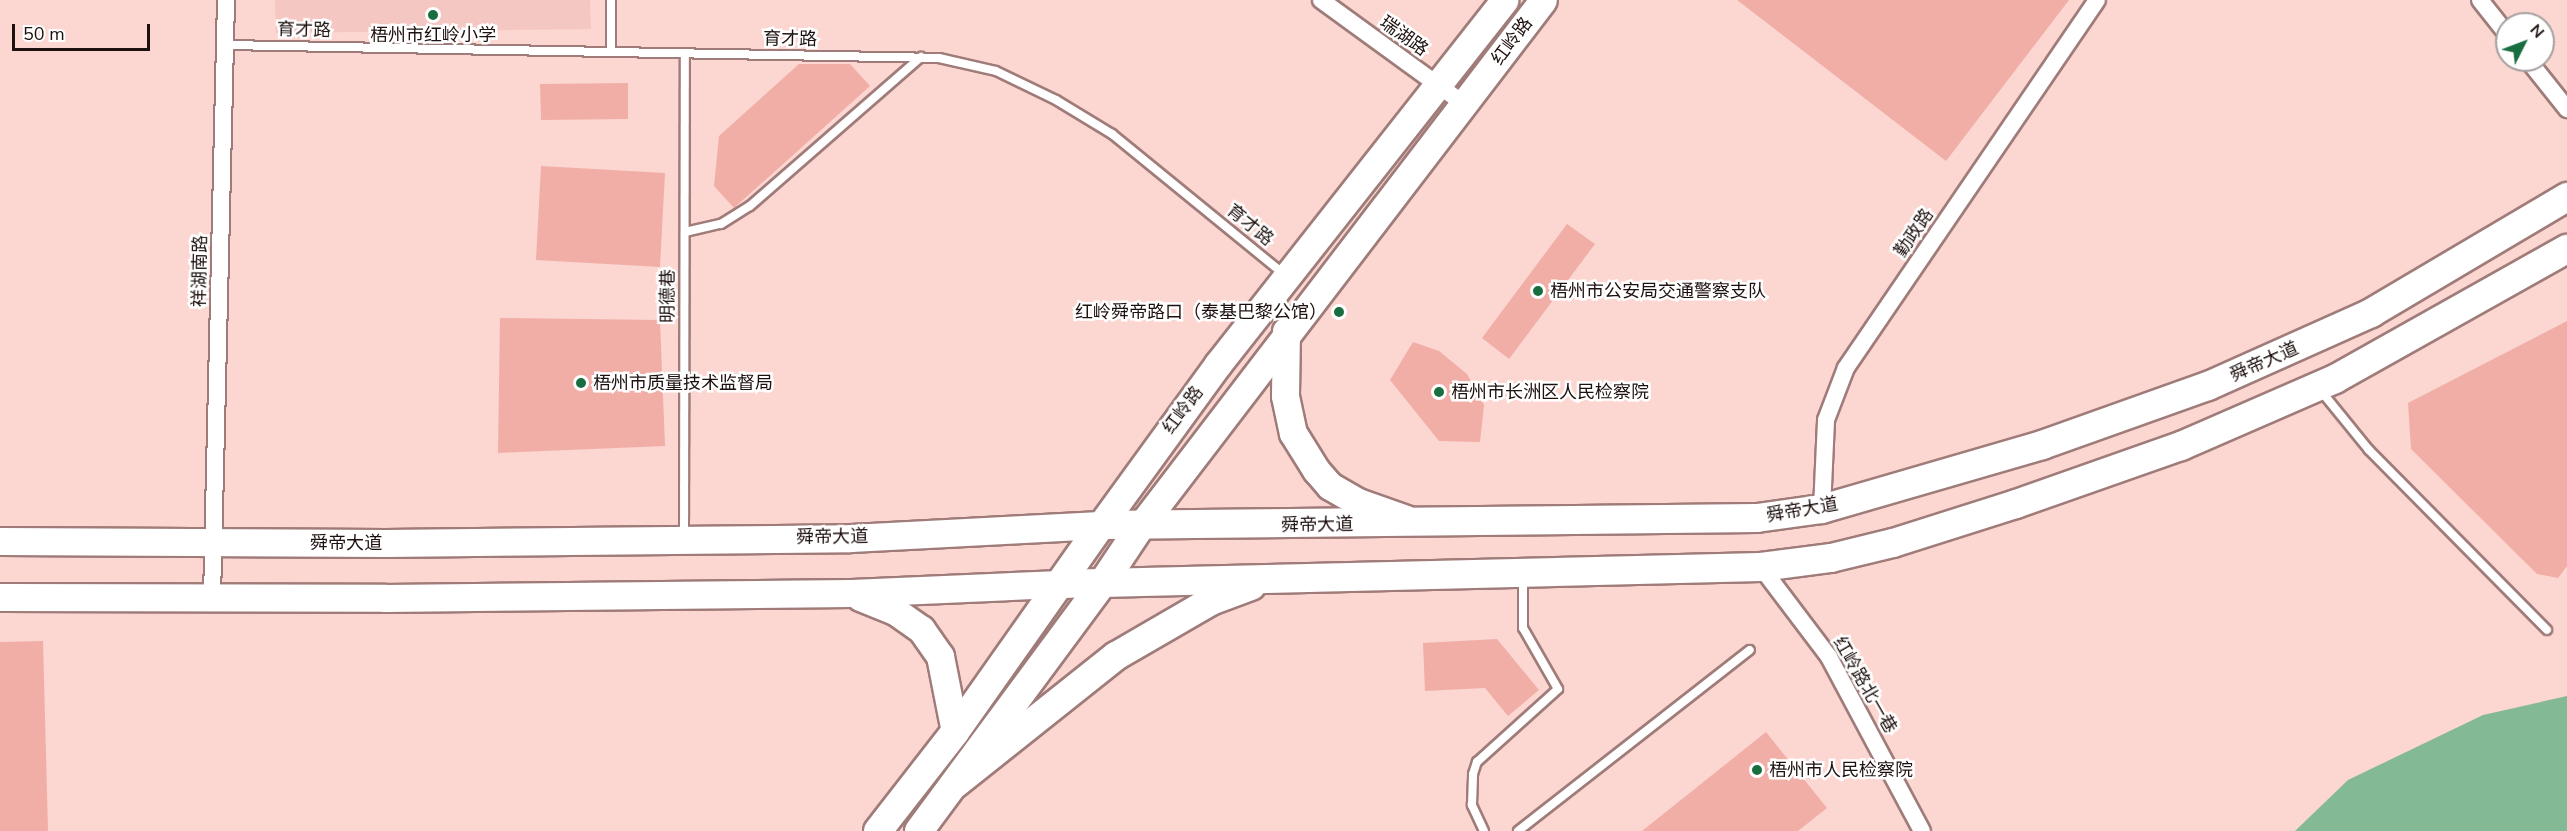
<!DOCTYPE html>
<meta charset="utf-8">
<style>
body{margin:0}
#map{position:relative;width:2567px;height:831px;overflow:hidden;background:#fcd6d1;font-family:"Nunito Sans","Noto Sans SC",sans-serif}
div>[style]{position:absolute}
.built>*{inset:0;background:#f5c7c2}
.forest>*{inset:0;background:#83ba95}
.building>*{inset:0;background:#f1aea7}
.roads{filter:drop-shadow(2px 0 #9f7c79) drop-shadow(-2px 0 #9f7c79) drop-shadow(0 2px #9f7c79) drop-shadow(0 -2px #9f7c79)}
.service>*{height:8px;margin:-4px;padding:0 4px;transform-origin:4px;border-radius:4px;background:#fff}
.minor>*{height:16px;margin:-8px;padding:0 8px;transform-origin:8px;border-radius:8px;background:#fff}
.primary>*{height:27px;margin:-13.5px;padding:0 13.5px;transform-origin:13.5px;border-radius:13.5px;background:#fff}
.trunk>*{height:28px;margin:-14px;padding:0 14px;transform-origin:14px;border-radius:14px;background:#fff}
.dots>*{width:16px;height:16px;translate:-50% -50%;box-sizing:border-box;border:3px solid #fff;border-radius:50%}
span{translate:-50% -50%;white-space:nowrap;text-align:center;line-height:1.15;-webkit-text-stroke:5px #fff;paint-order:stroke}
.street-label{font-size:18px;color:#1d110f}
.poi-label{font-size:18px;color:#1d110f}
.left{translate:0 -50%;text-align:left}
.right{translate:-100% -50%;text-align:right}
.north{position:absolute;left:2495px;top:12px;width:60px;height:60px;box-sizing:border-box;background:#fff;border:2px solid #a5a09f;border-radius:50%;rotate:48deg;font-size:16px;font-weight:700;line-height:24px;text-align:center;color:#1d110f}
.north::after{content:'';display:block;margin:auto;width:21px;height:27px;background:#196e40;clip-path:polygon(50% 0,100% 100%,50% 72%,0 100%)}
.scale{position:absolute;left:12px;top:24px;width:138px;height:27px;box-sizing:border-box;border:3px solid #1d110f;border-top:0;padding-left:8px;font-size:18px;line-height:21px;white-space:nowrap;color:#1d110f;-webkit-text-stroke:4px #fff;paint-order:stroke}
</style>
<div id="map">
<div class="built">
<i style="clip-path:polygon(275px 0,590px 0,591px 29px,276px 33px)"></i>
</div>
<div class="forest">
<i style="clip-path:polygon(2567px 696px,2567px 831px,2295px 831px,2348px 780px,2483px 715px)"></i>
</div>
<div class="building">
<i style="clip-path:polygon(1737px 0,2069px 0,1946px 161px)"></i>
<i style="clip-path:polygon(799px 64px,850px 64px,870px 86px,734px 208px,714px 186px,719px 136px)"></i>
<i style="clip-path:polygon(628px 83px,628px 119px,541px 120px,540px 84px)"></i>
<i style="clip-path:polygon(541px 166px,665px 173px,660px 267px,536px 260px)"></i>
<i style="clip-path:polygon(1567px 224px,1595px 244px,1509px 359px,1482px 338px)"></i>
<i style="clip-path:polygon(500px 318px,660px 320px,665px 446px,498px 453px)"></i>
<i style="clip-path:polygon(2567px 321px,2567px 566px,2558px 578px,2537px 574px,2411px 449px,2408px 403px)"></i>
<i style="clip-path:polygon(1413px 342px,1439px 351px,1467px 374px,1484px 405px,1480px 442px,1439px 441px,1390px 380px)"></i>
<i style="clip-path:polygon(1497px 639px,1539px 690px,1508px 716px,1485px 688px,1425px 691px,1423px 643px)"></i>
<i style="clip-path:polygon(43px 641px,48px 831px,0 831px,0 642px)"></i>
<i style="clip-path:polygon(1766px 732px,1827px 808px,1798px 831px,1642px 831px)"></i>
</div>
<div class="roads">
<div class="service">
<i style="left:611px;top:0;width:52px;rotate:90deg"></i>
<i style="left:225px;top:45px;width:714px;rotate:1.04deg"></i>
<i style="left:939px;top:58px;width:58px;rotate:12.8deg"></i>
<i style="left:996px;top:71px;width:67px;rotate:25.8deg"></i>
<i style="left:1056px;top:100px;width:66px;rotate:31.3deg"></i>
<i style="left:1112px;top:134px;width:223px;rotate:39.2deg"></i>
<i style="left:685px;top:232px;width:37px;rotate:-13deg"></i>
<i style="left:721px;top:224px;width:34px;rotate:-32deg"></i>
<i style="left:750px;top:206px;width:227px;rotate:-41.1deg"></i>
<i style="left:2321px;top:391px;width:76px;rotate:50.9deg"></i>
<i style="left:2369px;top:450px;width:253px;rotate:45.3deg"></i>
<i style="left:684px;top:536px;width:483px;rotate:-89.9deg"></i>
<i style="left:1484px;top:831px;width:29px;rotate:-115deg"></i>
<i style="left:1472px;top:805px;width:31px;rotate:-88deg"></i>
<i style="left:1473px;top:774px;width:13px;rotate:-72deg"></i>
<i style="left:1477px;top:762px;width:109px;rotate:-42deg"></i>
<i style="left:1558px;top:689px;width:70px;rotate:-119.8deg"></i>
<i style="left:1523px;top:628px;width:52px;rotate:-90deg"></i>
<i style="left:1518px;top:831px;width:294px;rotate:-38deg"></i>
</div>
<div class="minor">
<i style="left:1321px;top:0;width:177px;rotate:36deg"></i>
<i style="left:2480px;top:0;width:43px;rotate:51.5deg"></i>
<i style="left:2528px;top:60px;width:63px;rotate:51.5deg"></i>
<i style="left:1822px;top:509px;width:89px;rotate:-87.4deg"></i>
<i style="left:1826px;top:420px;width:56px;rotate:-69deg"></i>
<i style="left:1846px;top:368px;width:445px;rotate:-55.7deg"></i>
<i style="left:1761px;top:567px;width:113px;rotate:52.9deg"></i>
<i style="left:1829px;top:657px;width:197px;rotate:61.9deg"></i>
<i style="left:212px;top:598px;width:598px;rotate:-88.66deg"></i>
</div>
<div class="primary">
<i style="left:1286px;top:331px;width:65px;rotate:90.9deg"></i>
<i style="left:1285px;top:396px;width:38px;rotate:78deg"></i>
<i style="left:1293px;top:433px;width:44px;rotate:58.1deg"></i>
<i style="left:1316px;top:470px;width:21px;rotate:49deg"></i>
<i style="left:1330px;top:486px;width:32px;rotate:30deg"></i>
<i style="left:1358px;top:502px;width:51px;rotate:19.5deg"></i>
<i style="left:1140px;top:527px;width:663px;rotate:-52.59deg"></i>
<i style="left:0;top:541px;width:385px;rotate:0.3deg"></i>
<i style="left:385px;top:543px;width:465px;rotate:-0.6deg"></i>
<i style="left:850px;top:538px;width:251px;rotate:-3deg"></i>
<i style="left:1101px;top:525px;width:199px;rotate:-54deg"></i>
<i style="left:1218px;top:364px;width:463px;rotate:-51.8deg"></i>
<i style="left:0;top:597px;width:385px;rotate:0.1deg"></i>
<i style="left:385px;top:598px;width:466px;rotate:-0.6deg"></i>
<i style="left:851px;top:593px;width:209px;rotate:-2.5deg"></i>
<i style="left:860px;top:597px;width:38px;rotate:22deg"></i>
<i style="left:895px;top:611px;width:32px;rotate:35deg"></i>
<i style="left:921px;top:629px;width:33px;rotate:55deg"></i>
<i style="left:940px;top:656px;width:77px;rotate:78.8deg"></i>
</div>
<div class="trunk">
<i style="left:1060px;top:584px;width:701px;rotate:-1.39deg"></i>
<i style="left:1761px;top:567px;width:71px;rotate:-7.3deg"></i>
<i style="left:1831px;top:558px;width:64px;rotate:-13.6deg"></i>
<i style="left:1893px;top:543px;width:129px;rotate:-17.6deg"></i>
<i style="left:2016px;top:504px;width:175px;rotate:-19.4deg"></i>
<i style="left:2181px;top:446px;width:168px;rotate:-23.5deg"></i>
<i style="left:2335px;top:379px;width:266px;rotate:-29.3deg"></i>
<i style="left:955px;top:784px;width:206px;rotate:-38.5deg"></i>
<i style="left:1116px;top:656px;width:110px;rotate:-30.1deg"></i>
<i style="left:1211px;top:601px;width:43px;rotate:-20.6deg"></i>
<i style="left:878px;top:831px;width:125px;rotate:-52.1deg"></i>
<i style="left:955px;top:732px;width:253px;rotate:-54.8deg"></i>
<i style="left:1101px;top:525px;width:656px;rotate:-0.61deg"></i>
<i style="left:1757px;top:518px;width:66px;rotate:-7.9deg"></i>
<i style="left:1822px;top:509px;width:229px;rotate:-16.2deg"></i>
<i style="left:2042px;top:445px;width:176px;rotate:-19.6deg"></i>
<i style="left:2208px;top:386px;width:179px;rotate:-24.1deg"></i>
<i style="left:2371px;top:313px;width:228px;rotate:-30.6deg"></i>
<i style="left:919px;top:831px;width:307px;rotate:-53.5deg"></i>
<i style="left:1102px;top:584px;width:69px;rotate:-56.3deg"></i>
</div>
</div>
<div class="dots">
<i style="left:433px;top:15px;background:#196e40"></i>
<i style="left:1538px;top:291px;background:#196e40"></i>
<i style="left:1339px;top:312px;background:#196e40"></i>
<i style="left:581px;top:383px;background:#196e40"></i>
<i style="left:1439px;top:392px;background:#196e40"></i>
<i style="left:1757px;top:770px;background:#196e40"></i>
</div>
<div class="street-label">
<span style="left:304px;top:30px;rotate:1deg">育才路</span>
<span style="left:1404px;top:36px;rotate:36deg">瑞湖路</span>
<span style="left:790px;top:39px;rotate:1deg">育才路</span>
<span style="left:1512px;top:41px;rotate:-53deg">红岭路</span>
<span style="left:1250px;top:225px;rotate:39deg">育才路</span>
<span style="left:1914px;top:233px;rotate:-56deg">勤政路</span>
<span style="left:200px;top:271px;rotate:-89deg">祥湖南路</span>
<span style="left:668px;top:296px;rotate:-90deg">明德巷</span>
<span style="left:2264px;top:362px;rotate:-24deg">舜帝大道</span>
<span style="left:1183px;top:410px;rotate:-53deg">红岭路</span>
<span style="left:1802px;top:510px;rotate:-10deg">舜帝大道</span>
<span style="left:1317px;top:525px;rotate:-1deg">舜帝大道</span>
<span style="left:832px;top:537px;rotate:-1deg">舜帝大道</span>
<span style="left:346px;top:543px">舜帝大道</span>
<span style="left:1865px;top:685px;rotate:60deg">红岭路北一巷</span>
</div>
<div class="poi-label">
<span style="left:433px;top:35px">梧州市红岭小学</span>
<span class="left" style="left:1550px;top:291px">梧州市公安局交通警察支队</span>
<span class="right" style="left:1327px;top:312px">红岭舜帝路口（泰基巴黎公馆）</span>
<span class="left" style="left:593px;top:383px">梧州市质量技术监督局</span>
<span class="left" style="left:1451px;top:392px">梧州市长洲区人民检察院</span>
<span class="left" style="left:1769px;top:770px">梧州市人民检察院</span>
</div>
<div class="north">N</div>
<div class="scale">50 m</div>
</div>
